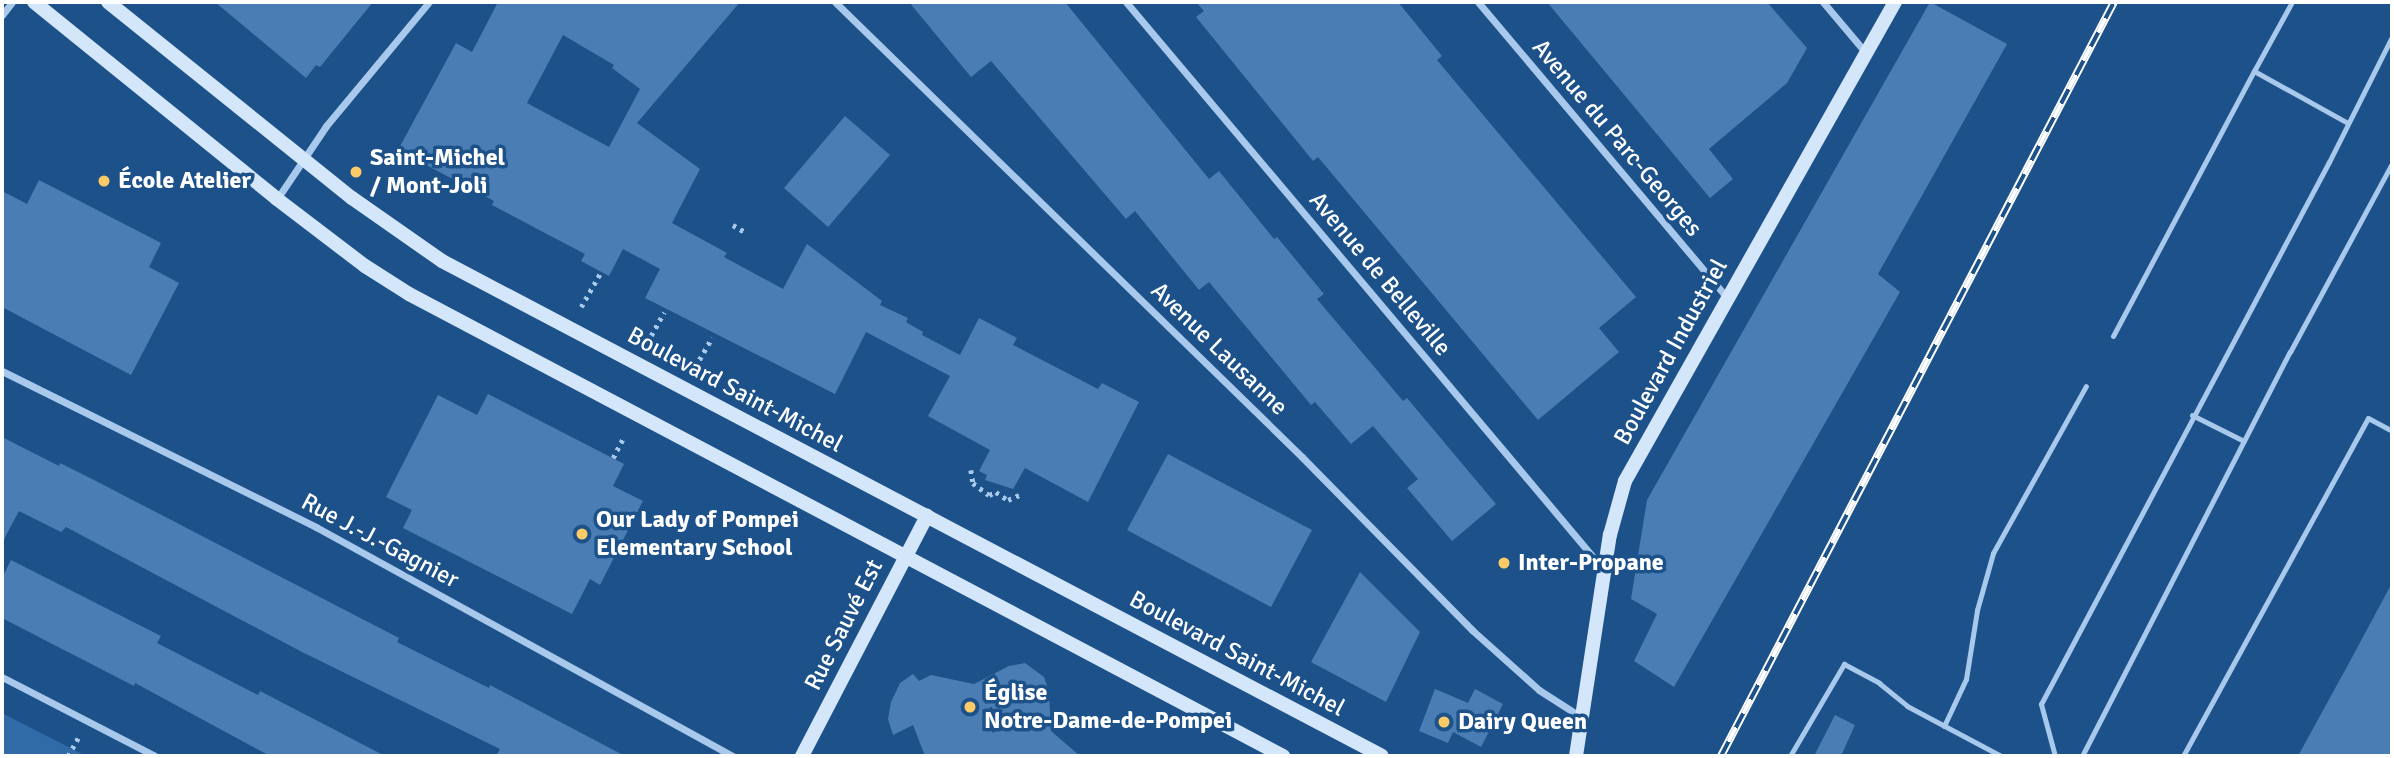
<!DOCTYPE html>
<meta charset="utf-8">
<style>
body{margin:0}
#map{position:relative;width:2394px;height:758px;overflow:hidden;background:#1d518a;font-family:Signika,sans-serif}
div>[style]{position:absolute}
.green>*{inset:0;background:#306ba8}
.building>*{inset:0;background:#4a7db4}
.path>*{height:4.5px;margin-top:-2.25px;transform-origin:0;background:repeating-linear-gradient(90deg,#a8c9ec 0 3.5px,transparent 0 8.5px)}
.lane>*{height:5px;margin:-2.5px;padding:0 2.5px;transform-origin:2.5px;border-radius:2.5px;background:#a8c9ec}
.street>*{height:7px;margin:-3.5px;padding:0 3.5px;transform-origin:3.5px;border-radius:3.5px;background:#a8c9ec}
.secondary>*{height:14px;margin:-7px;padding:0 7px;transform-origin:7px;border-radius:7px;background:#d4e6f9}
.rail>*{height:8px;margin-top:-4px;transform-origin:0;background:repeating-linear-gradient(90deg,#1d518a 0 16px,#fff 0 32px);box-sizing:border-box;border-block:2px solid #fff}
.dots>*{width:19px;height:19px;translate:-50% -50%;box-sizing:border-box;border:4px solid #1d518a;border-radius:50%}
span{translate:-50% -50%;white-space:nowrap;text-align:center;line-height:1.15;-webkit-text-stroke:7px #1d518a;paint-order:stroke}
.street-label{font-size:24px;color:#fff}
.poi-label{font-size:24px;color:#fff;font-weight:700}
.left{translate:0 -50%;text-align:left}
.frame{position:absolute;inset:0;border:4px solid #fff;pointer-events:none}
</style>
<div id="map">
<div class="green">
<i style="clip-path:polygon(2px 713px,86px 756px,2px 756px)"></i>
</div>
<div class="building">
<i style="clip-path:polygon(215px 2px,373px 2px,320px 67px,316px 65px,306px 78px)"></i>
<i style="clip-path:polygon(evenodd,498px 2px,740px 2px,637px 123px,700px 169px,672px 223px,727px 253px,724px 257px,783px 289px,807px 244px,882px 301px,880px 305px,908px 318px,906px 322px,923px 332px,922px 335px,960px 355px,979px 318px,1017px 338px,1013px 345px,1098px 389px,1102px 383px,1139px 402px,1088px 502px,1025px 468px,1013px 489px,985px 480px,987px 475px,979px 471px,990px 450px,928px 416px,950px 376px,866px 332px,835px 394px,645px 298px,660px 269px,623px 249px,609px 276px,581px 261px,585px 254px,492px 205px,494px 201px,398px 150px,456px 43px,472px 52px,498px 2px,563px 35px,614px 65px,612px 68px,640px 89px,609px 147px,527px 103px,563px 35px)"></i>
<i style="clip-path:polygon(909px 2px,1065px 2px,1209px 179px,1219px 171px,1274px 239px,1277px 237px,1324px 294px,1317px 299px,1403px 401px,1407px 398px,1496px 504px,1452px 541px,1407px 488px,1418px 479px,1373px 426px,1351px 444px,1315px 402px,1311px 405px,1209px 282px,1199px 290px,1135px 211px,1126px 219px,991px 61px,971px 77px)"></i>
<i style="clip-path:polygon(1196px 2px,1398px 2px,1442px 56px,1437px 60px,1636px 297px,1599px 328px,1619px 352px,1538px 420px,1318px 157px,1313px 161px,1196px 17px,1204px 11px)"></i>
<i style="clip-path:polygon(1547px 2px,1767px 2px,1807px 48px,1787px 83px,1709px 149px,1733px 179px,1710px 198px)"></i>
<i style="clip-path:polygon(1930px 2px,2007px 44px,1878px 274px,1900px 292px,1674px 687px,1634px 661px,1657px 614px,1631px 599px,1647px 500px)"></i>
<i style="clip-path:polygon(845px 116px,890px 155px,828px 227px,784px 188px)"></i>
<i style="clip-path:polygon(39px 180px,161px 243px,149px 267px,179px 283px,131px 375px,2px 307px,2px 191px,27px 204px)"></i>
<i style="clip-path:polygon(488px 394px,624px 464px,613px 486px,643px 501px,600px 585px,590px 579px,572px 614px,403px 528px,412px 510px,386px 497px,438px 395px,477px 415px)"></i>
<i style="clip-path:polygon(2px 437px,59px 466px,60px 463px,94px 480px,399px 638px,397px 642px,489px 688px,490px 685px,625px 756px,496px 756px,500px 749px,302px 652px,66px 527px,61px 532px,19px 511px,2px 543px)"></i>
<i style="clip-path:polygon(1168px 454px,1312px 530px,1271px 607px,1127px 530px)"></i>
<i style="clip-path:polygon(11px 560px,161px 636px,157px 643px,258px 695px,260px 691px,385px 756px,270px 756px,135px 683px,134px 686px,64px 650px,2px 618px,2px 578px)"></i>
<i style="clip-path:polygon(1360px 572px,1420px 632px,1386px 702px,1311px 662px)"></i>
<i style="clip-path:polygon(2392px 583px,2392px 756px,2298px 756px,2349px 663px)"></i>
<i style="clip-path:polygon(1025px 663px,1044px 677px,1049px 691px,1051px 731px,1080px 756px,925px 756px,913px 725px,893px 735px,888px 719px,891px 702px,900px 683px,913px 674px,919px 681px,931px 675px,974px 684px,1009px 666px)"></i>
<i style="clip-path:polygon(1435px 689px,1468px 703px,1475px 689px,1503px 704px,1481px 747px,1453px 732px,1448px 743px,1419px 731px)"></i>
<i style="clip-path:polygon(1835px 715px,1855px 725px,1841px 756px,1814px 756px)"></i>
</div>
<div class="path">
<i style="left:733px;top:225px;width:16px;rotate:30deg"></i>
<i style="left:581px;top:307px;width:40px;rotate:-60.3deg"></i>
<i style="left:647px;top:343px;width:35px;rotate:-61deg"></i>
<i style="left:695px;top:367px;width:34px;rotate:-60deg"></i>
<i style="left:613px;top:458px;width:25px;rotate:-63deg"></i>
<i style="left:971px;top:470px;width:13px;rotate:81deg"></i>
<i style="left:973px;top:483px;width:20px;rotate:37deg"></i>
<i style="left:989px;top:495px;width:8px;rotate:-23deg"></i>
<i style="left:996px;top:492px;width:14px;rotate:34deg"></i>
<i style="left:1008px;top:500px;width:12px;rotate:-24deg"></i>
<i style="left:68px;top:756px;width:23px;rotate:-61deg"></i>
</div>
<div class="lane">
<i style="left:2254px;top:71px;width:79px;rotate:-61.2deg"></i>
<i style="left:2113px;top:336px;width:300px;rotate:-62deg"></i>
<i style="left:2254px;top:71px;width:107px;rotate:29deg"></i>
<i style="left:2192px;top:415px;width:58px;rotate:26.6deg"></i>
<i style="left:1944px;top:726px;width:52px;rotate:-64.9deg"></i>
<i style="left:1966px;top:679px;width:70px;rotate:-80.9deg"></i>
<i style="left:1977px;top:610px;width:59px;rotate:-74.3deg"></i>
<i style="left:1993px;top:553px;width:191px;rotate:-60.9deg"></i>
<i style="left:1790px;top:756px;width:107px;rotate:-59.6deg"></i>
<i style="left:1844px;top:664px;width:40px;rotate:28deg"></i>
<i style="left:1879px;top:683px;width:36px;rotate:39deg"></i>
<i style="left:1907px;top:706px;width:106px;rotate:28deg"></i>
<i style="left:2055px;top:756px;width:54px;rotate:-105.1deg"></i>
<i style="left:2041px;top:704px;width:614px;rotate:-62.02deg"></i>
<i style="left:2329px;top:162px;width:140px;rotate:-63.3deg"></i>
<i style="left:2082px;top:756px;width:454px;rotate:-62.8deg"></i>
<i style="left:2290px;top:352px;width:215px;rotate:-61.6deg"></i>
<i style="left:2183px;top:756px;width:385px;rotate:-61.3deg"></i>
<i style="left:2368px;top:418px;width:27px;rotate:28deg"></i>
</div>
<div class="street">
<i style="left:835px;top:2px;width:652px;rotate:44.25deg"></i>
<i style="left:1302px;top:457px;width:243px;rotate:45.5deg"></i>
<i style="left:1472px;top:630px;width:90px;rotate:41.8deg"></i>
<i style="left:1539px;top:690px;width:50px;rotate:32.7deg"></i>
<i style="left:1126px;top:2px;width:742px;rotate:49.92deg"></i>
<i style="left:1478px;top:2px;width:387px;rotate:49.9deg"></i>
<i style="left:1823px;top:2px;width:67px;rotate:49.9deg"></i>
<i style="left:2px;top:15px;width:16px;rotate:-52deg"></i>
<i style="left:277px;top:199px;width:88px;rotate:-56.1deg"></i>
<i style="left:326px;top:126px;width:161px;rotate:-50.3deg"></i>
<i style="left:2px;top:371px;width:351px;rotate:26.4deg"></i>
<i style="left:316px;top:527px;width:476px;rotate:28.8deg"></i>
<i style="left:2px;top:677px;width:172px;rotate:27.3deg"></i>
</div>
<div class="secondary">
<i style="left:34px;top:2px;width:313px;rotate:39deg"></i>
<i style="left:277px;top:199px;width:111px;rotate:37.3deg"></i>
<i style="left:365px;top:266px;width:52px;rotate:32.5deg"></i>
<i style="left:409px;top:294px;width:989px;rotate:27.86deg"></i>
<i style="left:108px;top:2px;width:313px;rotate:38.8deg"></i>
<i style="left:352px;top:198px;width:110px;rotate:35deg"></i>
<i style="left:442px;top:261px;width:1062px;rotate:27.77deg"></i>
<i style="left:802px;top:756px;width:271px;rotate:-62.5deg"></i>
<i style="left:1576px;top:756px;width:224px;rotate:-81.3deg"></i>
<i style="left:1610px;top:535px;width:56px;rotate:-74.5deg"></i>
<i style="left:1625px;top:481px;width:550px;rotate:-60.59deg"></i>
</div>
<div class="rail">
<i style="left:1721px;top:756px;width:850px;rotate:-62.47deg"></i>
</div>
<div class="dots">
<i style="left:356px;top:172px;background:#fccb67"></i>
<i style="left:104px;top:181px;background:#fccb67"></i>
<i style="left:582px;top:534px;background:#fccb67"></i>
<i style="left:1504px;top:563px;background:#fccb67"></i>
<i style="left:970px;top:707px;background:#fccb67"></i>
<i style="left:1444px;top:722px;background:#fccb67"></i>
</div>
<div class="street-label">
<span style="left:1617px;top:138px;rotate:50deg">Avenue du Parc-Georges</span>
<span style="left:1380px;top:274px;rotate:50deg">Avenue de Belleville</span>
<span style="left:1219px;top:349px;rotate:44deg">Avenue Lausanne</span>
<span style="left:1671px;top:352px;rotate:-61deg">Boulevard Industriel</span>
<span style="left:735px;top:390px;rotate:28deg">Boulevard Saint-Michel</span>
<span style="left:380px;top:541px;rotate:28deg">Rue J.-J.-Gagnier</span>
<span style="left:844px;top:625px;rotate:-63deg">Rue Sauvé Est</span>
<span style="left:1237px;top:654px;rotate:28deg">Boulevard Saint-Michel</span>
</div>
<div class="poi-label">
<span class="left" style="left:370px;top:172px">Saint-Michel<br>/ Mont-Joli</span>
<span class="left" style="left:118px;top:181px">École Atelier</span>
<span class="left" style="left:596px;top:534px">Our Lady of Pompei<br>Elementary School</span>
<span class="left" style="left:1518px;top:563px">Inter-Propane</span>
<span class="left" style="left:984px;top:707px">Église<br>Notre-Dame-de-Pompei</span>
<span class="left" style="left:1458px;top:722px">Dairy Queen</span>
</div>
<div class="frame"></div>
</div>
